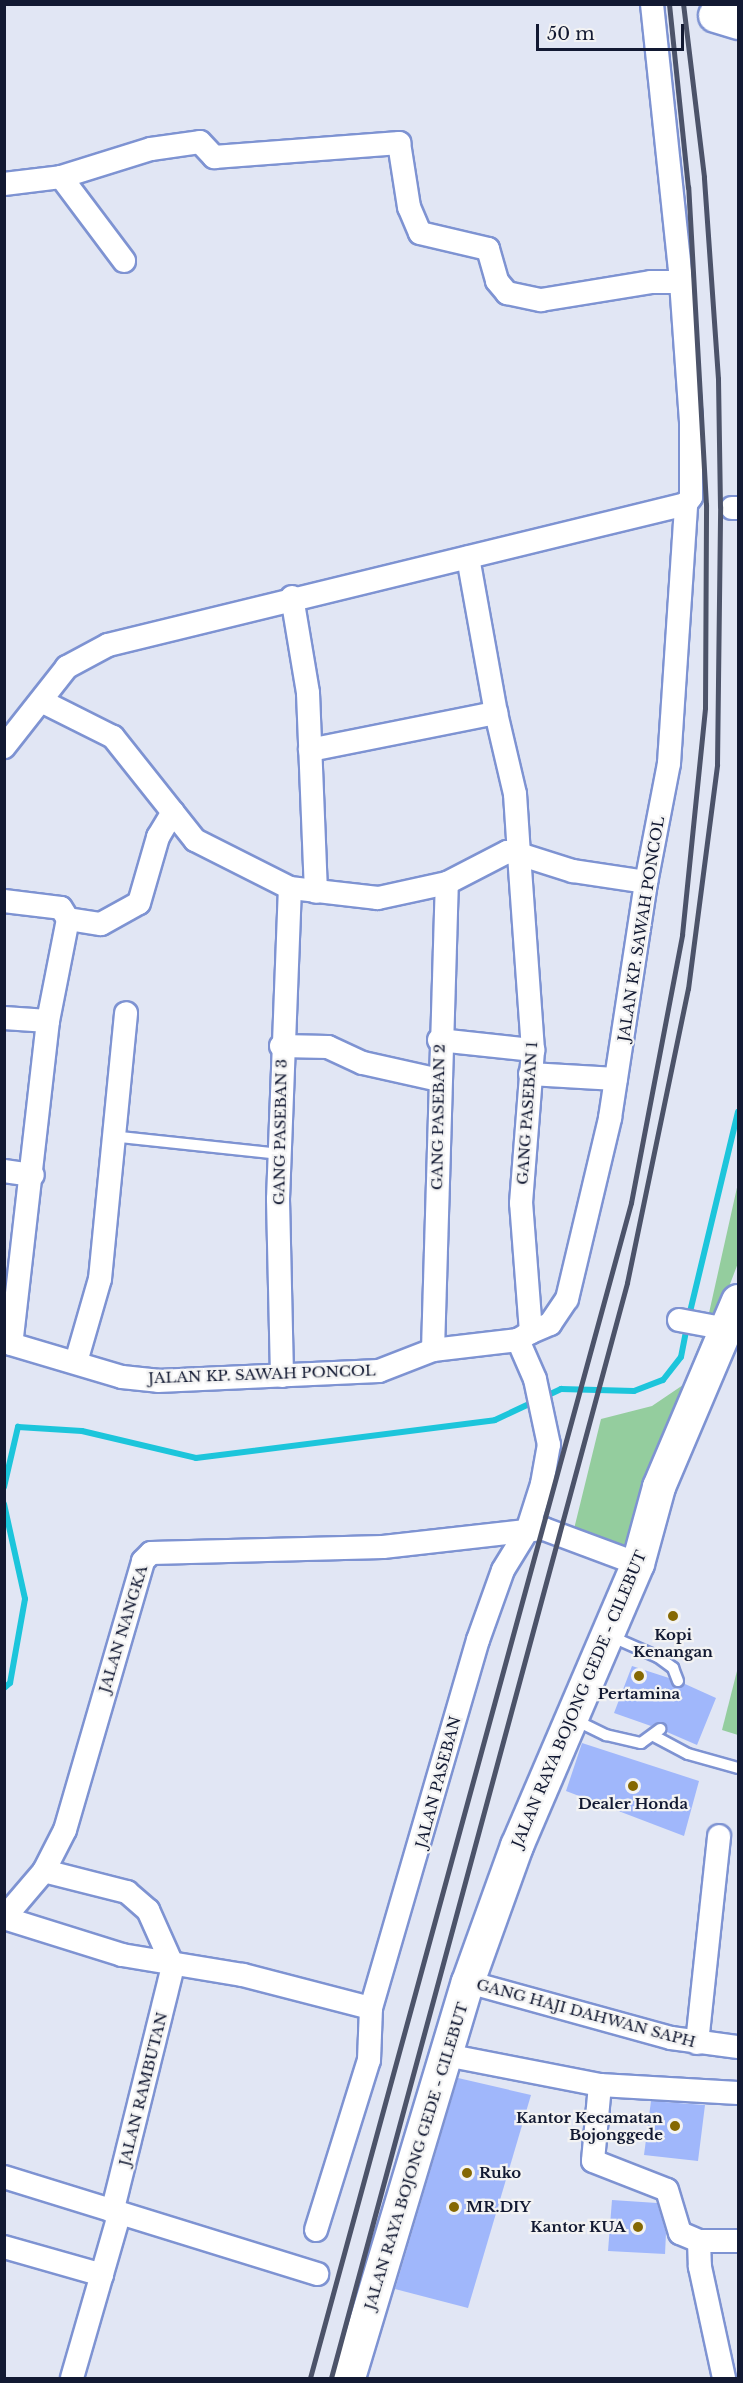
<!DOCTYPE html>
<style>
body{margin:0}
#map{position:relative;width:743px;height:2383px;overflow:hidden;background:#e1e6f4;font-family:"Libre Baskerville",serif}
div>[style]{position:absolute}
.green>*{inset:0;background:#94cd9e}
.stream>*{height:6px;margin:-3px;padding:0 3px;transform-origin:3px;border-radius:3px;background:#1cc5db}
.building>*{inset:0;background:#a0b7fb}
.roads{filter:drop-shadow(2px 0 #7e93d2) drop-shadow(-2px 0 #7e93d2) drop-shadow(0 2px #7e93d2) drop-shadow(0 -2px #7e93d2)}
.lane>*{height:10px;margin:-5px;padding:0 5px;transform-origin:5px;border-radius:5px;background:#fff}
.street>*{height:22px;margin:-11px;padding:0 11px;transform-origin:11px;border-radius:11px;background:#fff}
.secondary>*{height:32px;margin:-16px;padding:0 16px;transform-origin:16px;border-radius:16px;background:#fff}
.highway>*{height:33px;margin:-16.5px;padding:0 16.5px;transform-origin:16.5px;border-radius:16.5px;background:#fff}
.rail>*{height:4.5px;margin:-2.25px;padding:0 2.25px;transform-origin:2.25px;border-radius:2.25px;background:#4c5369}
.dots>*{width:16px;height:16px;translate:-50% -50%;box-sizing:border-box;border:3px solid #f3f3f3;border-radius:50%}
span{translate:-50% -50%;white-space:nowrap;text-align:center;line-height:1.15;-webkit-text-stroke:4.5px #f3f3f3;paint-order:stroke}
.street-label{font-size:15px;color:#121932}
.poi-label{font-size:15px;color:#121932;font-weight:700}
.right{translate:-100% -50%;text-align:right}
.left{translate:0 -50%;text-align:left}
.frame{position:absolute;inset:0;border:6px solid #121932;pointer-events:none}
.scale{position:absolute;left:536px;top:24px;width:148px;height:27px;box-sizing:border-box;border:3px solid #121932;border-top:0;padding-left:8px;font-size:18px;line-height:21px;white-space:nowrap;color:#121932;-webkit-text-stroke:4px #f3f3f3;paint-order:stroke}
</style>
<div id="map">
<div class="green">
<i style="clip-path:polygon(738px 1183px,738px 1263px,628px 1554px,574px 1529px,601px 1419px,652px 1406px,683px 1385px,705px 1331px)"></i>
<i style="clip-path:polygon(738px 1667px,738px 1735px,722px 1730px)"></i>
</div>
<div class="stream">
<i style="left:689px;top:1316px;width:210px;rotate:-76.5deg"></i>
<i style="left:4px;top:1487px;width:62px;rotate:-76.9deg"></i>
<i style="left:18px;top:1427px;width:64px;rotate:3.6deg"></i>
<i style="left:82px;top:1431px;width:117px;rotate:13.3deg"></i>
<i style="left:196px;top:1458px;width:301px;rotate:-7.2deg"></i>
<i style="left:495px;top:1420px;width:73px;rotate:-25.2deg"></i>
<i style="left:561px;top:1389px;width:73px;rotate:1.6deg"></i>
<i style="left:634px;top:1391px;width:31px;rotate:-21deg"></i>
<i style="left:663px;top:1380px;width:29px;rotate:-52deg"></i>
<i style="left:681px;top:1357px;width:32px;rotate:-79deg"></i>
<i style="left:4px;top:1504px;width:97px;rotate:77.5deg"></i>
<i style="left:25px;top:1599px;width:85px;rotate:100.1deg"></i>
<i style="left:10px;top:1683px;width:8px;rotate:140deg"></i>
</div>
<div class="building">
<i style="clip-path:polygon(632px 1666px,669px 1678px,676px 1688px,685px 1684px,716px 1698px,697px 1745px,667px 1732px,662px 1722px,651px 1726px,614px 1713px)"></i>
<i style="clip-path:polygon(582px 1743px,699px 1781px,684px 1836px,566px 1791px)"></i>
<i style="clip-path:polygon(458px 2078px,531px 2095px,468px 2308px,395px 2289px)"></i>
<i style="clip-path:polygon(651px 2101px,705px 2105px,698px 2161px,644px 2155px)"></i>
<i style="clip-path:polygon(612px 2200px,657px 2203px,666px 2233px,665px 2254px,608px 2251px)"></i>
</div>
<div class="roads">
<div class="lane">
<i style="left:111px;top:1136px;width:170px;rotate:6.1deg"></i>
<i style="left:610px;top:1636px;width:52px;rotate:23.6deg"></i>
<i style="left:658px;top:1657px;width:19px;rotate:36deg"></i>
<i style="left:673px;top:1668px;width:14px;rotate:69deg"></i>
<i style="left:573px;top:1719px;width:37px;rotate:26deg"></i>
<i style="left:606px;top:1735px;width:36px;rotate:13deg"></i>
<i style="left:641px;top:1743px;width:24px;rotate:-36deg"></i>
<i style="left:654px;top:1736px;width:38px;rotate:28deg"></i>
<i style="left:688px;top:1754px;width:52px;rotate:15.6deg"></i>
</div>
<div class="street">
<i style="left:652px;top:4px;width:280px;rotate:84deg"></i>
<i style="left:61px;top:177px;width:105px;rotate:53.1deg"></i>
<i style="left:4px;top:184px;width:57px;rotate:-7deg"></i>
<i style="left:61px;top:177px;width:94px;rotate:-17.3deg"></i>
<i style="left:151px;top:149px;width:49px;rotate:-8.1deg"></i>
<i style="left:200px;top:142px;width:21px;rotate:47deg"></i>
<i style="left:214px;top:157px;width:186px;rotate:-4.3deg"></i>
<i style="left:399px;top:143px;width:65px;rotate:81.1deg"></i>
<i style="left:409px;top:207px;width:28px;rotate:67deg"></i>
<i style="left:420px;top:233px;width:70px;rotate:13.2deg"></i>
<i style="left:488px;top:249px;width:33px;rotate:74deg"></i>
<i style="left:497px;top:281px;width:16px;rotate:50deg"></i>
<i style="left:507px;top:293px;width:35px;rotate:12deg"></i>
<i style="left:541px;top:300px;width:111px;rotate:-9.3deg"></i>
<i style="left:651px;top:282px;width:30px"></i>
<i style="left:681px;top:282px;width:140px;rotate:85.9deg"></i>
<i style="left:691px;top:422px;width:75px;rotate:90deg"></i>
<i style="left:691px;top:497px;width:9px;rotate:126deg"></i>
<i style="left:686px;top:504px;width:595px;rotate:166.29deg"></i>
<i style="left:108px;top:645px;width:47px;rotate:151.8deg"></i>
<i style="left:67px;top:667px;width:102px;rotate:128.2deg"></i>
<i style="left:732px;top:508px;width:6px"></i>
<i style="left:292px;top:597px;width:97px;rotate:80.5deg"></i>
<i style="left:308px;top:693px;width:199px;rotate:87.7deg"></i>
<i style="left:496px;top:713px;width:83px;rotate:76.8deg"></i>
<i style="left:515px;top:794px;width:60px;rotate:86.2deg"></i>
<i style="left:519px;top:854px;width:57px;rotate:17.5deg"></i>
<i style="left:573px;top:871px;width:74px;rotate:8.6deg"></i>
<i style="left:310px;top:750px;width:190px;rotate:-11.3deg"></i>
<i style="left:496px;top:713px;width:158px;rotate:-100.2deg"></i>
<i style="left:4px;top:901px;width:57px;rotate:7deg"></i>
<i style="left:61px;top:908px;width:13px;rotate:58deg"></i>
<i style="left:68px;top:919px;width:104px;rotate:101.1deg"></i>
<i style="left:48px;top:1021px;width:325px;rotate:96.5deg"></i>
<i style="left:68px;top:919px;width:33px;rotate:9deg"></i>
<i style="left:101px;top:924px;width:43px;rotate:-28.9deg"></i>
<i style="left:139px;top:903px;width:69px;rotate:-73.9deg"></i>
<i style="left:158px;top:837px;width:29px;rotate:-59deg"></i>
<i style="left:4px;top:1018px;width:44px;rotate:3.9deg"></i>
<i style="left:439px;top:1040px;width:95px;rotate:6.1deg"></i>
<i style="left:281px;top:1046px;width:47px;rotate:1.2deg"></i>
<i style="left:328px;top:1047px;width:38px;rotate:25deg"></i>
<i style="left:363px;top:1063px;width:78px;rotate:12.6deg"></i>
<i style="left:530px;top:1074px;width:86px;rotate:3.3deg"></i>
<i style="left:4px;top:1171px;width:29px;rotate:8deg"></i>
<i style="left:679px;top:1320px;width:60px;rotate:10.6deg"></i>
<i style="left:531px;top:1332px;width:21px;rotate:-23deg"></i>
<i style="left:550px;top:1324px;width:30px;rotate:-56deg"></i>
<i style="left:567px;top:1299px;width:186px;rotate:-76.6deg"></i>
<i style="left:610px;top:1118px;width:233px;rotate:-81.3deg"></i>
<i style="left:645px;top:888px;width:127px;rotate:-79.1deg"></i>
<i style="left:669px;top:763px;width:260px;rotate:-86.2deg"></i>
<i style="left:4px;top:1342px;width:123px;rotate:16.5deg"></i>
<i style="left:122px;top:1377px;width:36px;rotate:6deg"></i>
<i style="left:158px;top:1381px;width:221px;rotate:-2.6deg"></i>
<i style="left:379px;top:1371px;width:58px;rotate:-21.3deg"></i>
<i style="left:433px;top:1350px;width:86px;rotate:-6.7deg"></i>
<i style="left:518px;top:1340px;width:15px;rotate:-32deg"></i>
<i style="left:531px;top:1332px;width:129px;rotate:-94.4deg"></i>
<i style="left:521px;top:1203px;width:153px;rotate:-85.5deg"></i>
<i style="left:533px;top:1050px;width:196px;rotate:-94.1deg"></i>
<i style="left:519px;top:854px;width:12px;rotate:-171deg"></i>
<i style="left:507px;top:852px;width:68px;rotate:152.7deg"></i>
<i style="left:447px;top:883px;width:71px;rotate:167.7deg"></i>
<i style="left:378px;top:898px;width:89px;rotate:-173.5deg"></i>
<i style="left:290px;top:888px;width:106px;rotate:-153.2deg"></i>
<i style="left:195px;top:840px;width:132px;rotate:-128.5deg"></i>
<i style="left:113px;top:737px;width:80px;rotate:-153.4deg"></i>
<i style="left:433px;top:1350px;width:467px;rotate:-88.3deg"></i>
<i style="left:76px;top:1362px;width:86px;rotate:-73.9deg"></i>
<i style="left:100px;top:1279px;width:267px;rotate:-84.4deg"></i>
<i style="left:282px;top:1376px;width:177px;rotate:-91.3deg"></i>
<i style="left:278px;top:1199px;width:311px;rotate:-87.8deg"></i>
<i style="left:44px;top:1871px;width:86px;rotate:14.2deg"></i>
<i style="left:127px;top:1892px;width:28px;rotate:41deg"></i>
<i style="left:148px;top:1910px;width:61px;rotate:65.9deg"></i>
<i style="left:173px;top:1966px;width:253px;rotate:103.9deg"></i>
<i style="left:4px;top:1918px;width:62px;rotate:-49.6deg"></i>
<i style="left:44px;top:1871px;width:46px;rotate:-62.9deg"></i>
<i style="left:65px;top:1830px;width:280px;rotate:-73.8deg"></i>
<i style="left:143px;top:1561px;width:11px;rotate:-45deg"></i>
<i style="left:151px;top:1553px;width:232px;rotate:-1.5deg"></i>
<i style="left:383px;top:1547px;width:162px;rotate:-6.4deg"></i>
<i style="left:544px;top:1529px;width:100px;rotate:20.4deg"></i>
<i style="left:4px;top:1918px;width:124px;rotate:17.4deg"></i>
<i style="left:122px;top:1955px;width:123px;rotate:9.4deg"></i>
<i style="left:243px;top:1975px;width:132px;rotate:14.5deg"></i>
<i style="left:468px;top:1982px;width:211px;rotate:15.4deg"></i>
<i style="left:671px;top:2038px;width:68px;rotate:7.7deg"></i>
<i style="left:697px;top:2043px;width:208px;rotate:-83.9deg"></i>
<i style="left:446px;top:2055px;width:157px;rotate:11deg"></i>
<i style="left:600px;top:2085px;width:138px;rotate:3.3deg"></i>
<i style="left:600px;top:2085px;width:76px;rotate:95.3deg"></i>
<i style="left:593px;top:2161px;width:79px;rotate:21.4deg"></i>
<i style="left:667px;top:2190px;width:45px;rotate:73.2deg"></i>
<i style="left:680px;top:2233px;width:21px;rotate:23deg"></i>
<i style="left:699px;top:2241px;width:39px"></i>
<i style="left:4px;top:2177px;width:328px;rotate:17.2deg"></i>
<i style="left:316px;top:2230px;width:178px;rotate:-72.7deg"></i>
<i style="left:369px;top:2060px;width:52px;rotate:-87.8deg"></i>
<i style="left:371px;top:2008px;width:383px;rotate:-73.8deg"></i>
<i style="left:478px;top:1640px;width:74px;rotate:-70.3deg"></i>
<i style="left:503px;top:1570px;width:46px;rotate:-58.4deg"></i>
<i style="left:527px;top:1531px;width:49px;rotate:-72.3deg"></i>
<i style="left:542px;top:1484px;width:40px;rotate:-80deg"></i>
<i style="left:549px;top:1445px;width:67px;rotate:-102deg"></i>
<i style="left:535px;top:1379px;width:43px;rotate:-113.6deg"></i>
<i style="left:699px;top:2241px;width:26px;rotate:88deg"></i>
<i style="left:700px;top:2267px;width:114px;rotate:77.8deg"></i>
<i style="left:4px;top:2247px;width:102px;rotate:15.9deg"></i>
<i style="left:72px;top:2378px;width:170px;rotate:-73.9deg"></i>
</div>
<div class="secondary">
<i style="left:349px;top:2378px;width:413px;rotate:-73.3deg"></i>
<i style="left:468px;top:1982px;width:145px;rotate:-70.2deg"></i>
<i style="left:517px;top:1846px;width:307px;rotate:-66.8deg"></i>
<i style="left:638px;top:1564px;width:80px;rotate:-74.7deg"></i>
<i style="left:659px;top:1487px;width:202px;rotate:-67deg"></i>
</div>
<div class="highway">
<i style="left:715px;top:15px;width:24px;rotate:17deg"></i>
</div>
</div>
<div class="rail">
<i style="left:310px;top:2378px;width:1218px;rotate:-74.72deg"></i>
<i style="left:631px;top:1203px;width:273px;rotate:-79.2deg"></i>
<i style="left:682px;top:935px;width:228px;rotate:-84.2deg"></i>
<i style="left:705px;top:708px;width:203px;rotate:-89.7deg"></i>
<i style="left:706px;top:505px;width:318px;rotate:-93.2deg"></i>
<i style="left:688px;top:188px;width:185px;rotate:-95.9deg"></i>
<i style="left:331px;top:2378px;width:1134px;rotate:-74.87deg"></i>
<i style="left:627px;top:1283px;width:300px;rotate:-78.3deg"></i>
<i style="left:688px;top:989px;width:226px;rotate:-82.6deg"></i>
<i style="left:717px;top:765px;width:258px;rotate:-89.3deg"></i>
<i style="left:720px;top:507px;width:128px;rotate:-90.9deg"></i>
<i style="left:718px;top:379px;width:202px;rotate:-94deg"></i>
<i style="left:704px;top:177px;width:174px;rotate:-96.9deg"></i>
</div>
<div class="dots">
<i style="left:673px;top:1616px;background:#856802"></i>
<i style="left:639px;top:1676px;background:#856802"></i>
<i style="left:633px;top:1786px;background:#856802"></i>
<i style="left:675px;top:2126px;background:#856802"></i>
<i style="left:467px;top:2173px;background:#856802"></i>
<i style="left:454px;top:2207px;background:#856802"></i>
<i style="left:638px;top:2227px;background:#856802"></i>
</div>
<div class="street-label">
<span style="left:641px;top:929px;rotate:-81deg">JALAN KP. SAWAH PONCOL</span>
<span style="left:527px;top:1113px;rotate:-86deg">GANG PASEBAN 1</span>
<span style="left:438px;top:1117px;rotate:-89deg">GANG PASEBAN 2</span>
<span style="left:280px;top:1132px;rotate:-89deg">GANG PASEBAN 3</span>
<span style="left:262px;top:1374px;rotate:-2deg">JALAN KP. SAWAH PONCOL</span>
<span style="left:123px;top:1629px;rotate:-73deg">JALAN NANGKA</span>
<span style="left:579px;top:1699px;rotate:-67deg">JALAN RAYA BOJONG GEDE - CILEBUT</span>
<span style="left:438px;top:1782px;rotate:-75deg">JALAN PASEBAN</span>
<span style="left:586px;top:2013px;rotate:15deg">GANG HAJI DAHWAN SAPH</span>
<span style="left:143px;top:2089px;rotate:-76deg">JALAN RAMBUTAN</span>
<span style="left:416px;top:2156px;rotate:-73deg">JALAN RAYA BOJONG GEDE - CILEBUT</span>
</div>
<div class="poi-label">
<span style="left:673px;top:1643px">Kopi<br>Kenangan</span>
<span style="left:639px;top:1694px">Pertamina</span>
<span style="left:633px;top:1804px">Dealer Honda</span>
<span class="right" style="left:663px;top:2126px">Kantor Kecamatan<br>Bojonggede</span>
<span class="left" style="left:479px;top:2173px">Ruko</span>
<span class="left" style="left:466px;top:2207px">MR.DIY</span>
<span class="right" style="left:626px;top:2227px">Kantor KUA</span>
</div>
<div class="frame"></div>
<div class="scale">50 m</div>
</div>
